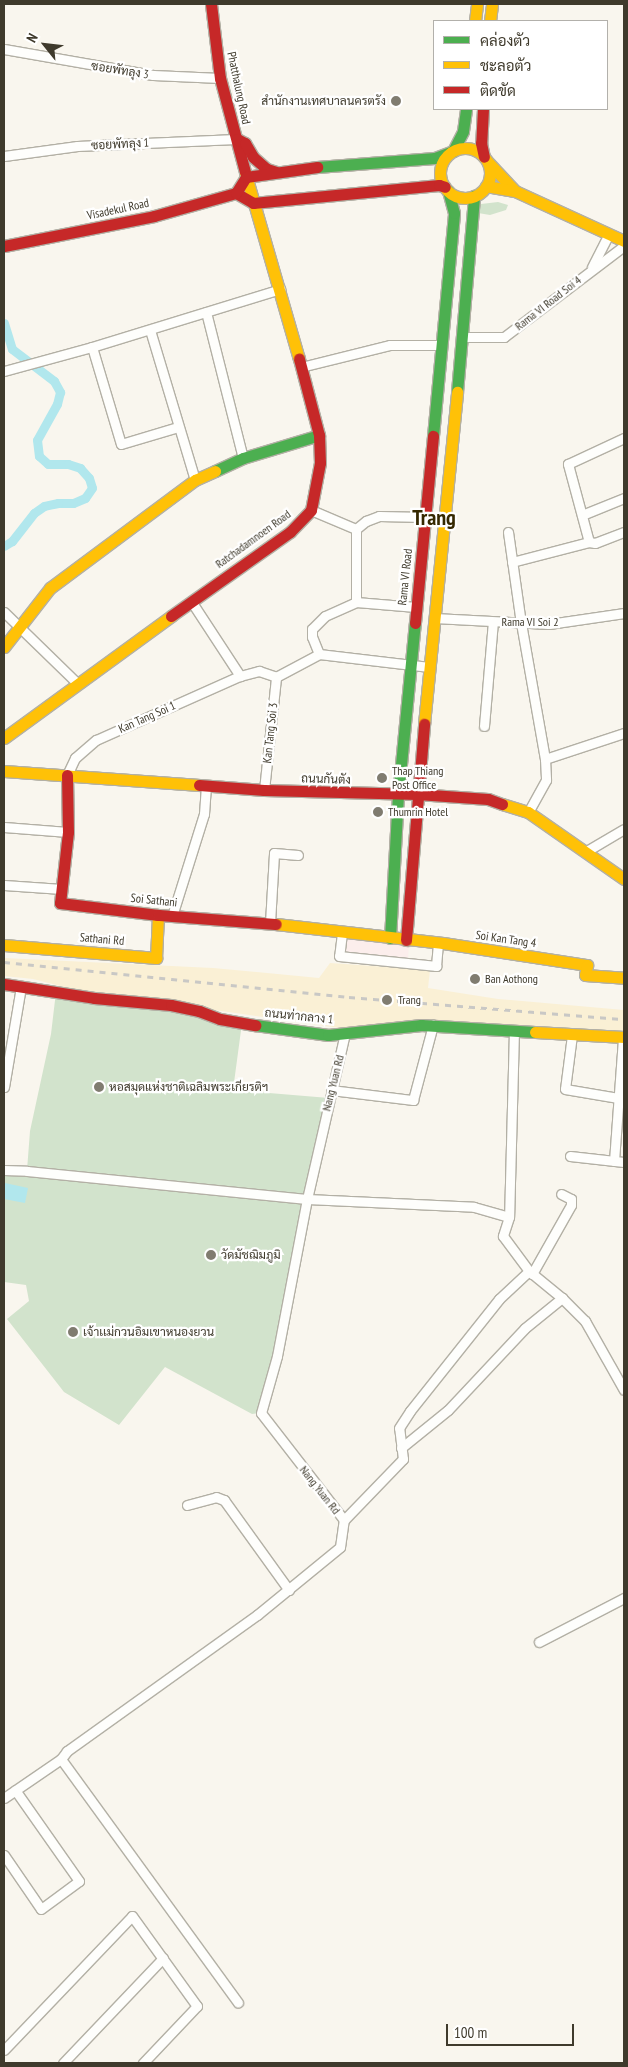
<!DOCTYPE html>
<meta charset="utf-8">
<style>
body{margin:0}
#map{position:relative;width:628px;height:2067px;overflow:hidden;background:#f9f6ee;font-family:"PT Sans Narrow",Sarabun,sans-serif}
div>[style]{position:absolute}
.commercial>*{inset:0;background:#fceeec}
.built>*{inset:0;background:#faf0d5}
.green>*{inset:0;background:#d2e3cc}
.water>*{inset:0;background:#b1e7ed}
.canal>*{height:9px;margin:-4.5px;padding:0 4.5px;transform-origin:4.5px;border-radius:4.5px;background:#b1e7ed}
.roads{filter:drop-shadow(1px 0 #b3b0a5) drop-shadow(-1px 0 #b3b0a5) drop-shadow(0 1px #b3b0a5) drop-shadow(0 -1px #b3b0a5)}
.street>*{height:9px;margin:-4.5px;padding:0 4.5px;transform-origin:4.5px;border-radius:4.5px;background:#fefefc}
.fast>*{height:11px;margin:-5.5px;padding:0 5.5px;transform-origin:5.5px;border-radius:5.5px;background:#4caf50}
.slow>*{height:11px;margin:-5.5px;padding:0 5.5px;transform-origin:5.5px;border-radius:5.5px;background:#ffc107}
.slow>.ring{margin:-5.5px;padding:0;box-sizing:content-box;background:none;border:11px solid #ffc107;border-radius:50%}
.jam>*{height:11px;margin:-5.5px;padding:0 5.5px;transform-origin:5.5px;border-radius:5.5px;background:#c62828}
.rail>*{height:2.5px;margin-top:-1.25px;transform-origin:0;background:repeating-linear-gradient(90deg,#c9c8c5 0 6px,transparent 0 12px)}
.dots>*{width:14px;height:14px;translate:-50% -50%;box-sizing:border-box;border:2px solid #fff;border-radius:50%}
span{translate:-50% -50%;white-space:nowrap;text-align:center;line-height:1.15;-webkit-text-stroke:4.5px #fff;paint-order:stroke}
.street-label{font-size:12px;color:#3f3a2c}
.poi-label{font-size:12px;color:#3f3a2c}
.right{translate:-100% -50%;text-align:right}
.left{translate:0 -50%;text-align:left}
.town-label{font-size:22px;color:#352800;font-weight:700}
.frame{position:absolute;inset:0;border:5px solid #3f3a2c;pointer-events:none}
.legend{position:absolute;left:433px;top:20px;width:175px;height:90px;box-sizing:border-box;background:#fff;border:1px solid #b2b0ab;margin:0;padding:6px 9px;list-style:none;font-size:15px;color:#3f3a2c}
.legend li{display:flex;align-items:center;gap:10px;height:25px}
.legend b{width:25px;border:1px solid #b2b0ab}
.north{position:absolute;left:20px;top:20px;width:50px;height:50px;-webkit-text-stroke:4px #fff;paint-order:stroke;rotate:299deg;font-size:14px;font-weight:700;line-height:20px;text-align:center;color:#3f3a2c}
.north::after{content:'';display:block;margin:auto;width:18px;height:22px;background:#3f3a2c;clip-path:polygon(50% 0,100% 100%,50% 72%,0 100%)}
.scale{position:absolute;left:446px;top:2024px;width:128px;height:22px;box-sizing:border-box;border:2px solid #3f3a2c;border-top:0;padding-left:6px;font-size:15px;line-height:18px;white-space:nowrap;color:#3f3a2c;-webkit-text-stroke:4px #fff;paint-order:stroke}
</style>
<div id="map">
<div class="commercial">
<i style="clip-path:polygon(345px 938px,409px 945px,408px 960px,343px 951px)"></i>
</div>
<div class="built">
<i style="clip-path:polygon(4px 958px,213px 968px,319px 978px,330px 963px,430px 970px,428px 988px,498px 999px,624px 1010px,624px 1033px,346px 1029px,76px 990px,33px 979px,4px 976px)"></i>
</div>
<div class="green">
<i style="clip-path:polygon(498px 202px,508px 205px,506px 210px,490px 215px,478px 213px,478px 207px,481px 204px)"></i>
<i style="clip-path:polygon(56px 992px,242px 1023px,233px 1090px,329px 1098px,261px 1413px,252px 1414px,165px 1367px,119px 1425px,64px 1392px,7px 1319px,29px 1301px,26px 1285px,4px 1282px,4px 1170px,27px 1170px,30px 1131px,51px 1034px)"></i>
</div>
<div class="water">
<i style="clip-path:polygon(5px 1183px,28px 1188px,25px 1203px,4px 1199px)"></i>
</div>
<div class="canal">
<i style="left:4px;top:323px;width:27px;rotate:73deg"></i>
<i style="left:12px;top:349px;width:53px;rotate:37.3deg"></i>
<i style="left:54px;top:381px;width:13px;rotate:61deg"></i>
<i style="left:60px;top:392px;width:12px;rotate:104deg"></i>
<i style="left:57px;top:404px;width:41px;rotate:119.1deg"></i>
<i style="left:37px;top:440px;width:16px;rotate:83deg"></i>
<i style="left:39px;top:456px;width:12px;rotate:42deg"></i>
<i style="left:48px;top:464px;width:20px"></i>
<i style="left:68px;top:464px;width:13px;rotate:18deg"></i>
<i style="left:80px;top:468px;width:13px;rotate:48deg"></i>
<i style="left:89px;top:478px;width:10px;rotate:73deg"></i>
<i style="left:92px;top:488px;width:12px;rotate:125deg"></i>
<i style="left:85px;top:498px;width:13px;rotate:157deg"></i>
<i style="left:73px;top:503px;width:15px;rotate:180deg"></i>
<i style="left:58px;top:503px;width:14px;rotate:168deg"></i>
<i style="left:44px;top:506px;width:12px;rotate:145deg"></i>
<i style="left:34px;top:513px;width:36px;rotate:128deg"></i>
<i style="left:12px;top:541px;width:9px;rotate:148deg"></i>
</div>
<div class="roads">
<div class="street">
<i style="left:4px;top:49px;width:151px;rotate:9.9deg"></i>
<i style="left:153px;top:75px;width:67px;rotate:2.6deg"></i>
<i style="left:4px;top:156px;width:74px;rotate:-7.8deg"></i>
<i style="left:77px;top:146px;width:159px;rotate:-2.5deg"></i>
<i style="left:592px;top:267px;width:37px;rotate:-63deg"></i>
<i style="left:206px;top:312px;width:151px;rotate:75.8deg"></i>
<i style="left:150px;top:330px;width:157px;rotate:73.3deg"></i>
<i style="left:463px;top:337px;width:41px"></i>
<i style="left:504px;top:337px;width:151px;rotate:-37.2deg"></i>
<i style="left:92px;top:347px;width:101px;rotate:73.4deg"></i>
<i style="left:121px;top:444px;width:59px;rotate:-16.6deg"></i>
<i style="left:301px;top:367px;width:92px;rotate:-13.9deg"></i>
<i style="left:390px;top:345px;width:52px"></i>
<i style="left:4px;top:371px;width:91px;rotate:-15.3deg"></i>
<i style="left:92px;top:347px;width:197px;rotate:-17.1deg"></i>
<i style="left:311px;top:510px;width:49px;rotate:22.9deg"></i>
<i style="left:356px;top:529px;width:13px;rotate:-39deg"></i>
<i style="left:366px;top:521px;width:14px;rotate:-21deg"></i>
<i style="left:379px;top:516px;width:46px;rotate:1.2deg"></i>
<i style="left:582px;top:515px;width:45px;rotate:-22deg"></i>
<i style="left:508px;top:532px;width:92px;rotate:81.9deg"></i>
<i style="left:521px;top:623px;width:138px;rotate:80deg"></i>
<i style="left:545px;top:759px;width:21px;rotate:87deg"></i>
<i style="left:546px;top:780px;width:37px;rotate:119deg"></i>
<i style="left:589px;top:542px;width:81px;rotate:-105.1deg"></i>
<i style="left:568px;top:464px;width:62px;rotate:-24.9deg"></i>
<i style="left:512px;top:562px;width:80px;rotate:-14.6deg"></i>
<i style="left:589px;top:542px;width:6px;rotate:9deg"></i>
<i style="left:595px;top:543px;width:31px;rotate:-21deg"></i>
<i style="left:191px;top:601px;width:90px;rotate:56.8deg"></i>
<i style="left:356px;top:602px;width:73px;rotate:-90deg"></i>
<i style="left:4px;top:612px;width:102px;rotate:44.2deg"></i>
<i style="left:434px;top:618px;width:115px;rotate:3deg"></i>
<i style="left:549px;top:624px;width:76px;rotate:-8.3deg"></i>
<i style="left:319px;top:654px;width:18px;rotate:-112deg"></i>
<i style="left:312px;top:637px;width:8px;rotate:-90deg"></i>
<i style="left:312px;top:629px;width:18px;rotate:-45deg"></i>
<i style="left:325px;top:616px;width:34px;rotate:-24deg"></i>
<i style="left:356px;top:602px;width:60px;rotate:4.8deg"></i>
<i style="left:484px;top:726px;width:104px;rotate:-85.1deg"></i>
<i style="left:545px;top:759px;width:83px;rotate:-18.2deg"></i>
<i style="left:67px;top:775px;width:19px;rotate:-65deg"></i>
<i style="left:75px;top:758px;width:28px;rotate:-41deg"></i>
<i style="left:96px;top:740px;width:158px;rotate:-24deg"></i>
<i style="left:240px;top:676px;width:20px;rotate:-15deg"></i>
<i style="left:259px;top:671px;width:18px;rotate:19deg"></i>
<i style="left:276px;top:677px;width:49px;rotate:-28.1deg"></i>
<i style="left:319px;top:654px;width:111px;rotate:6.7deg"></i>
<i style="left:264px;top:790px;width:114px;rotate:-83.9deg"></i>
<i style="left:4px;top:827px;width:64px;rotate:4.5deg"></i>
<i style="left:585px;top:852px;width:45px;rotate:-30.5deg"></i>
<i style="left:4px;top:885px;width:58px;rotate:3.9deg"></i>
<i style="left:172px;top:916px;width:107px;rotate:-72.6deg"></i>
<i style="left:204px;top:814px;width:27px;rotate:-86deg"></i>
<i style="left:270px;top:923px;width:70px;rotate:-86.7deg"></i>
<i style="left:274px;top:853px;width:24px;rotate:5deg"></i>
<i style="left:342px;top:933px;width:23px;rotate:97deg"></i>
<i style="left:339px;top:956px;width:98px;rotate:5.9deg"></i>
<i style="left:436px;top:966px;width:23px;rotate:-85deg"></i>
<i style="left:514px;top:1030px;width:187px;rotate:91.5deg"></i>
<i style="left:509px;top:1217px;width:20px;rotate:108deg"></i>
<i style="left:503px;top:1236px;width:44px;rotate:53.4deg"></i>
<i style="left:529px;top:1271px;width:43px;rotate:39.3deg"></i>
<i style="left:562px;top:1298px;width:33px;rotate:45deg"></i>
<i style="left:585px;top:1321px;width:79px;rotate:60.5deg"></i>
<i style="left:572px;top:1035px;width:54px;rotate:97.4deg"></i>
<i style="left:565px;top:1089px;width:54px;rotate:9.6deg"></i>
<i style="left:4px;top:1087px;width:102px;rotate:-80.4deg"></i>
<i style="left:331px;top:1090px;width:83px;rotate:7deg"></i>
<i style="left:413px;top:1100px;width:78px;rotate:-75.1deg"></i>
<i style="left:570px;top:1156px;width:54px;rotate:6.3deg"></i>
<i style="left:614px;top:1161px;width:124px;rotate:-85.8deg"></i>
<i style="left:4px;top:1170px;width:23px;rotate:2deg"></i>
<i style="left:27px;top:1171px;width:281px;rotate:5.7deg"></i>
<i style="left:307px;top:1199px;width:167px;rotate:2.7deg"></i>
<i style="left:474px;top:1207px;width:36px;rotate:16deg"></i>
<i style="left:532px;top:1274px;width:79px;rotate:-60.5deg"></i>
<i style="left:571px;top:1205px;width:6px;rotate:-90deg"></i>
<i style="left:571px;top:1199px;width:11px;rotate:-153deg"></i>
<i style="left:401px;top:1448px;width:60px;rotate:-39deg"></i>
<i style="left:448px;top:1410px;width:112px;rotate:-46.8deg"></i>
<i style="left:525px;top:1328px;width:48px;rotate:-39deg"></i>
<i style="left:187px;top:1505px;width:30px;rotate:-15deg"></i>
<i style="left:216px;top:1497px;width:9px;rotate:21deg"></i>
<i style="left:224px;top:1500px;width:111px;rotate:54.2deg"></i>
<i style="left:344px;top:1520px;width:85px;rotate:-46deg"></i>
<i style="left:403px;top:1459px;width:31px;rotate:-97deg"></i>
<i style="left:399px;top:1428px;width:20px;rotate:-57deg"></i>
<i style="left:410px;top:1411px;width:143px;rotate:-51.5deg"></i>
<i style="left:499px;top:1299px;width:41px;rotate:-43deg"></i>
<i style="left:539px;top:1642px;width:96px;rotate:-27.4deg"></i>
<i style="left:61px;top:1759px;width:301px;rotate:54deg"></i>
<i style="left:4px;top:1798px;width:69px;rotate:-34.4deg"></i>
<i style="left:61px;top:1759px;width:10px;rotate:-53deg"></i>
<i style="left:67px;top:1751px;width:234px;rotate:-35.6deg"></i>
<i style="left:257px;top:1615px;width:107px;rotate:-39.3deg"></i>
<i style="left:340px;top:1547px;width:27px;rotate:-82deg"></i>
<i style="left:344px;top:1520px;width:135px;rotate:-127.8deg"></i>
<i style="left:261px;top:1413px;width:59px;rotate:-74.3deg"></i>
<i style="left:277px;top:1356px;width:160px;rotate:-79.2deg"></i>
<i style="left:307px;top:1199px;width:170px;rotate:-77.1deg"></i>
<i style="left:4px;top:1855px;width:65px;rotate:55.6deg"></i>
<i style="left:41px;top:1909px;width:47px;rotate:-36.4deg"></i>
<i style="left:79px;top:1881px;width:111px;rotate:-125.1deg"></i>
<i style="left:4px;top:2050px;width:185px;rotate:-46.3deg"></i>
<i style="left:132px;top:1916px;width:111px;rotate:54.2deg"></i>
<i style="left:197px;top:2006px;width:79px;rotate:133.5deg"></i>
<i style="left:63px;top:2063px;width:145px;rotate:-46.4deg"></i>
</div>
<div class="fast">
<i style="left:317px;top:167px;width:118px;rotate:-4.4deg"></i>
<i style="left:435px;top:158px;width:19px;rotate:-21deg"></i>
<i style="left:453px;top:151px;width:22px;rotate:-63deg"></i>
<i style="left:463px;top:131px;width:22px;rotate:-82deg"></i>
<i style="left:457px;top:392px;width:197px;rotate:-85deg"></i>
<i style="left:433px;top:436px;width:224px;rotate:-84.6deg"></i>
<i style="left:454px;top:213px;width:23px;rotate:-105deg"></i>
<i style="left:215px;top:471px;width:31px;rotate:-25deg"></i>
<i style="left:243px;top:458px;width:79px;rotate:-16.8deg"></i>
<i style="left:390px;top:938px;width:143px;rotate:-86.8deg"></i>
<i style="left:398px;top:795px;width:173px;rotate:-84.4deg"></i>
<i style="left:255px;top:1025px;width:74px;rotate:7.8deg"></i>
<i style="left:328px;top:1035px;width:94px;rotate:-6.1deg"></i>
<i style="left:421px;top:1025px;width:114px;rotate:3.5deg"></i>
</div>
<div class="slow">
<i style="left:475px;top:21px;width:17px;rotate:-83deg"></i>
<i style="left:490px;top:21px;width:17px;rotate:-83deg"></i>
<i class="ring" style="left:440px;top:148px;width:39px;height:39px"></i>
<i style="left:488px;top:162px;width:40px;rotate:47deg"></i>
<i style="left:245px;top:172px;width:195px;rotate:73.9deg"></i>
<i style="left:486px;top:186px;width:29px;rotate:10deg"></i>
<i style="left:515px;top:191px;width:120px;rotate:24.6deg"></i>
<i style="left:4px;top:647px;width:75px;rotate:-52.1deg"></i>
<i style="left:50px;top:588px;width:181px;rotate:-36.7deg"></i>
<i style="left:195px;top:480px;width:22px;rotate:-24deg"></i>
<i style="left:424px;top:724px;width:334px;rotate:-84.3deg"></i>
<i style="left:4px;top:738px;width:207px;rotate:-36.1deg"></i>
<i style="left:4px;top:771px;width:196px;rotate:4.1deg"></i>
<i style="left:502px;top:804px;width:27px;rotate:17deg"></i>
<i style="left:528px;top:812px;width:117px;rotate:34.9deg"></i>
<i style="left:276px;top:924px;width:168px;rotate:6.5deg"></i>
<i style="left:443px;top:943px;width:146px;rotate:8.7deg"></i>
<i style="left:587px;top:965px;width:10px;rotate:101deg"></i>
<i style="left:585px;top:975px;width:39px;rotate:4deg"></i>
<i style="left:4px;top:945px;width:153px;rotate:4.9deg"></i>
<i style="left:156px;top:958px;width:43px;rotate:-87.3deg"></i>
<i style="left:535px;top:1032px;width:89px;rotate:3.2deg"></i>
</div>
<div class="jam">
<i style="left:211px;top:4px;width:75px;rotate:83.1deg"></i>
<i style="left:220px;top:78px;width:97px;rotate:75.1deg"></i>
<i style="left:483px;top:109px;width:34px;rotate:93deg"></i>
<i style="left:481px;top:143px;width:14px;rotate:78deg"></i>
<i style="left:237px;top:139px;width:9px;rotate:27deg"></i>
<i style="left:245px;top:143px;width:16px;rotate:60deg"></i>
<i style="left:253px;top:157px;width:18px;rotate:41deg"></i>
<i style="left:267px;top:169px;width:9px;rotate:18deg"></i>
<i style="left:236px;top:193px;width:20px;rotate:30deg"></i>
<i style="left:253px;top:203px;width:187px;rotate:-5.5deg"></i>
<i style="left:439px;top:185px;width:6px;rotate:18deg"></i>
<i style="left:4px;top:246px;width:153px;rotate:-11.3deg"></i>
<i style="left:154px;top:216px;width:85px;rotate:-15.7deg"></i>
<i style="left:236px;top:193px;width:19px;rotate:-58deg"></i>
<i style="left:246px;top:177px;width:72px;rotate:-8deg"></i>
<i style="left:171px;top:616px;width:146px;rotate:-35.2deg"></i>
<i style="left:290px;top:532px;width:30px;rotate:-46deg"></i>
<i style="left:311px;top:510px;width:48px;rotate:-79.2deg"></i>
<i style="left:320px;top:463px;width:28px;rotate:-92deg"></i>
<i style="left:319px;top:435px;width:79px;rotate:-104.7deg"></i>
<i style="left:415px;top:623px;width:188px;rotate:-84.5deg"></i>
<i style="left:67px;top:775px;width:57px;rotate:89deg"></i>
<i style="left:68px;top:832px;width:71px;rotate:96.4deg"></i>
<i style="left:60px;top:903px;width:99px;rotate:7deg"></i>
<i style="left:158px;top:915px;width:118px;rotate:4.4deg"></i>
<i style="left:199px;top:785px;width:65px;rotate:4.4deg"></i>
<i style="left:264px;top:790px;width:153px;rotate:1.5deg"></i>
<i style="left:417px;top:794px;width:71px;rotate:4deg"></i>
<i style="left:488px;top:799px;width:15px;rotate:20deg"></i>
<i style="left:406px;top:940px;width:217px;rotate:-85.2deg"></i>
<i style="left:4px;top:984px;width:91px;rotate:8.8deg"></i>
<i style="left:94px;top:998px;width:77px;rotate:5.2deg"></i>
<i style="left:171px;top:1005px;width:29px;rotate:12deg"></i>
<i style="left:199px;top:1011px;width:22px;rotate:21deg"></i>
<i style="left:220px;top:1019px;width:36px;rotate:10deg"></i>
</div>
</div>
<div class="rail">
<i style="left:4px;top:962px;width:347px;rotate:5.8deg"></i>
<i style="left:349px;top:997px;width:276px;rotate:4.6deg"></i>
</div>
<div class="dots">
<i style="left:396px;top:101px;background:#807c70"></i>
<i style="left:382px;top:778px;background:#807c70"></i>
<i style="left:378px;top:812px;background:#807c70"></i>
<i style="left:475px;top:979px;background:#807c70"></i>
<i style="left:387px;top:1000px;background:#807c70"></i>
<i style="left:99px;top:1087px;background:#807c70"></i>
<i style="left:211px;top:1255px;background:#807c70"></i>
<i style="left:73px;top:1332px;background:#807c70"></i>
</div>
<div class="street-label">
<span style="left:120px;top:70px;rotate:9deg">ซอยพัทลุง 3</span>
<span style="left:239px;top:88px;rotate:78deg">Phatthalung Road</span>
<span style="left:120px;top:144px;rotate:-3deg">ซอยพัทลุง 1</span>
<span style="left:118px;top:209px;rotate:-12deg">Visadekul Road</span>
<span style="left:548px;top:303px;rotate:-38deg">Rama VI Road Soi 4</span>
<span style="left:253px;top:539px;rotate:-36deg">Ratchadamnoen Road</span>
<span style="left:405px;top:577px;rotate:-84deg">Rama VI Road</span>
<span style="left:530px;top:622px">Rama VI Soi 2</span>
<span style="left:147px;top:717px;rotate:-24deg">Kan Tang Soi 1</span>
<span style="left:270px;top:733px;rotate:-84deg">Kan Tang Soi 3</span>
<span style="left:326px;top:779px;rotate:2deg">ถนนกันตัง</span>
<span style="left:154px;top:900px;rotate:6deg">Soi Sathani</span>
<span style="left:102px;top:939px;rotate:5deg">Sathani Rd</span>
<span style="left:506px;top:939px;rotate:8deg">Soi Kan Tang 4</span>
<span style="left:299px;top:1016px;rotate:6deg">ถนนท่ากลาง 1</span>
<span style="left:333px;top:1083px;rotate:-76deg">Nang Yuan Rd</span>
<span style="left:320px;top:1490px;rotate:52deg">Nang Yuan Rd</span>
</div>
<div class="poi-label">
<span class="right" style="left:386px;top:101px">สำนักงานเทศบาลนครตรัง</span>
<span class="left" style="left:392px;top:778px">Thap Thiang<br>Post Office</span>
<span class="left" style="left:388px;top:812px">Thumrin Hotel</span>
<span class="left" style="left:485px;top:979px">Ban Aothong</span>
<span class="left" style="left:398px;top:1000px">Trang</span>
<span class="left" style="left:109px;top:1087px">หอสมุดแห่งชาติเฉลิมพระเกียรติฯ</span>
<span class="left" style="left:221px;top:1255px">วัดมัชฌิมภูมิ</span>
<span class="left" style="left:83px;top:1332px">เจ้าเเม่กวนอิมเขาหนองยวน</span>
</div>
<div class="town-label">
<span style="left:434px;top:518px">Trang</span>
</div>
<div class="frame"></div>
<ul class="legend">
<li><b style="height:6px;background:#4caf50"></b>คล่องตัว</li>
<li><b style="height:6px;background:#ffc107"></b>ชะลอตัว</li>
<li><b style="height:6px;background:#c62828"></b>ติดขัด</li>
</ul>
<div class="north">N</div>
<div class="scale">100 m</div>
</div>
